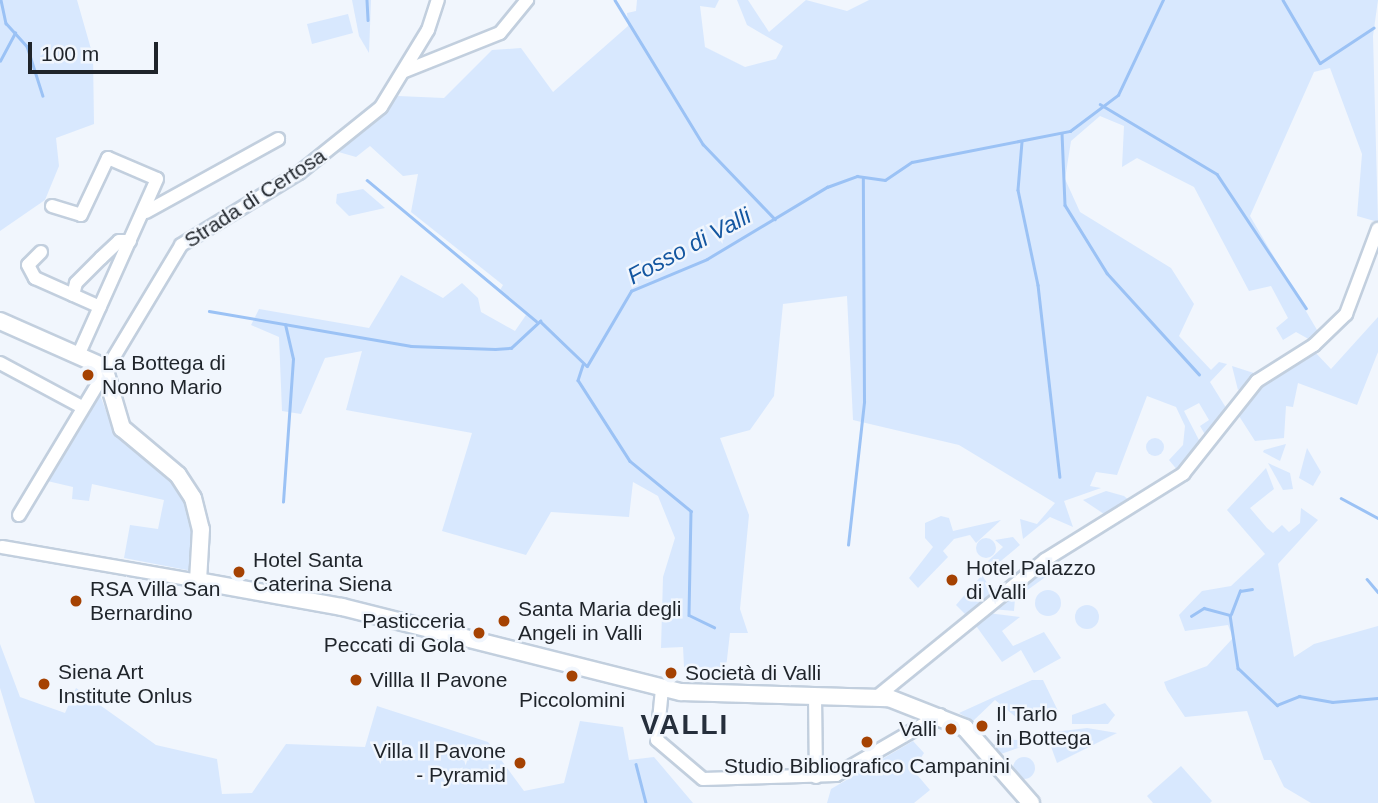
<!DOCTYPE html>
<meta charset="utf-8">
<style>
body{margin:0}
#map{position:relative;width:1378px;height:803px;overflow:hidden;background:#f1f6fd;font-family:Arial,sans-serif}
div>[style]{position:absolute}
.green>*{inset:0;background:#d8e8fe}
.round{border-radius:50%}
.stream>*{height:2.5px;margin:-1.25px;padding:0 1.25px;transform-origin:1.25px;border-radius:1.25px;background:#9bc2f5}
.roads{filter:drop-shadow(2px 0 #c2cfde) drop-shadow(-2px 0 #c2cfde) drop-shadow(0 2px #c2cfde) drop-shadow(0 -2px #c2cfde)}
.minor>*{height:12px;margin:-6px;padding:0 6px;transform-origin:6px;border-radius:6px;background:#fff}
.major>*{height:16px;margin:-8px;padding:0 8px;transform-origin:8px;border-radius:8px;background:#fff}
.dots>*{width:19px;height:19px;translate:-50% -50%;box-sizing:border-box;border:4px solid #f1f6fd;border-radius:50%}
span{translate:-50% -50%;white-space:nowrap;text-align:center;line-height:1.15;-webkit-text-stroke:5px #f1f6fd;paint-order:stroke}
.street-label{font-size:21px;color:#1f242a}
.poi-label{font-size:21px;color:#1f242a}
.left{translate:0 -50%;text-align:left}
.right{translate:-100% -50%;text-align:right}
.water-label{font-size:23px;color:#1356a0;font-style:italic}
.district-label{font-size:28px;color:#262f3c;font-weight:700;letter-spacing:2px}
.scale{position:absolute;left:28px;top:42px;width:130px;height:32px;box-sizing:border-box;border:4px solid #1f242a;border-top:0;padding-left:9px;font-size:21px;line-height:24px;white-space:nowrap;color:#1f242a;-webkit-text-stroke:5px #f1f6fd;paint-order:stroke}
</style>
<div id="map">
<div class="green">
<i style="clip-path:polygon(0 0,77px 0,93px 56px,94px 124px,56px 138px,59px 166px,45px 200px,0 231px)"></i>
<i style="clip-path:polygon(352px 0,371px 0,369px 53px,359px 36px)"></i>
<i style="clip-path:polygon(637px 0,719px 0,715px 8px,700px 6px,705px 47px,745px 67px,776px 59px,783px 46px,747px 25px,737px 0,748px 0,769px 32px,806px 0,847px 11px,869px 0,1378px 0,1373px 36px,1378px 222px,1357px 216px,1362px 154px,1330px 68px,1314px 72px,1250px 216px,1320px 335px,1312px 341px,1296px 332px,1283px 340px,1276px 328px,1288px 318px,1271px 286px,1249px 291px,1194px 187px,1137px 158px,1122px 167px,1124px 126px,1100px 116px,1071px 141px,1065px 179px,1080px 212px,1171px 268px,1194px 304px,1179px 336px,1211px 370px,1219px 362px,1227px 364px,1210px 382px,1228px 411px,1207px 438px,1200px 426px,1209px 420px,1199px 403px,1184px 411px,1201px 444px,1178px 471px,1169px 460px,1183px 445px,1185px 426px,1176px 407px,1147px 396px,1117px 475px,1096px 472px,1090px 486px,1101px 488px,1064px 501px,1073px 527px,1050px 517px,1023px 539px,1020px 519px,1037px 524px,1055px 503px,959px 445px,853px 420px,847px 296px,783px 304px,774px 396px,750px 430px,720px 438px,749px 515px,740px 609px,748px 633px,730px 633px,726px 668px,684px 667px,683px 647px,661px 648px,663px 577px,675px 538px,658px 496px,633px 482px,629px 517px,551px 512px,526px 555px,442px 531px,472px 433px,346px 410px,362px 351px,325px 358px,301px 414px,282px 411px,279px 337px,251px 325px,259px 309px,369px 328px,401px 275px,443px 298px,462px 283px,478px 298px,481px 312px,515px 331px,526px 315px,499px 292px,503px 285px,411px 212px,418px 174px,403px 176px,370px 146px,356px 157px,335px 151px,398px 96px,444px 98px,492px 50px,521px 48px,553px 92px,628px 26px,627px 13px,636px 11px)"></i>
<i style="clip-path:polygon(348px 14px,353px 33px,312px 44px,307px 24px)"></i>
<i style="clip-path:polygon(363px 189px,385px 208px,349px 216px,336px 203px,337px 194px)"></i>
<i style="clip-path:polygon(1378px 317px,1378px 352px,1357px 405px,1298px 383px,1293px 407px,1286px 406px,1284px 438px,1255px 441px,1239px 416px,1255px 387px,1314px 351px,1331px 369px)"></i>
<i style="clip-path:polygon(1232px 366px,1260px 375px,1238px 390px)"></i>
<i style="clip-path:polygon(97px 387px,111px 424px,173px 477px,194px 515px,192px 571px,124px 558px,130px 525px,158px 529px,164px 500px,92px 484px,89px 501px,72px 499px,73px 487px,43px 480px)"></i>
<i class="round" style="left:1146px;top:438px;width:18px;height:18px"></i>
<i style="clip-path:polygon(1286px 444px,1280px 461px,1263px 452px,1264px 450px)"></i>
<i style="clip-path:polygon(1307px 448px,1321px 472px,1313px 486px,1299px 478px)"></i>
<i style="clip-path:polygon(1268px 463px,1290px 473px,1293px 489px,1283px 490px)"></i>
<i style="clip-path:polygon(1266px 468px,1274px 489px,1250px 508px,1267px 528px,1273px 533px,1282px 525px,1289px 532px,1300px 523px,1301px 508px,1318px 520px,1278px 564px,1294px 657px,1314px 644px,1378px 626px,1378px 803px,1311px 803px,1284px 787px,1271px 760px,1264px 760px,1247px 711px,1185px 717px,1167px 690px,1164px 682px,1207px 666px,1233px 638px,1228px 625px,1185px 631px,1179px 615px,1202px 591px,1231px 586px,1265px 554px,1227px 510px)"></i>
<i style="clip-path:polygon(1106px 491px,1124px 496px,1131px 502px,1107px 516px,1083px 500px)"></i>
<i style="clip-path:polygon(941px 516px,949px 518px,953px 531px,1001px 520px,976px 543px,970px 535px,954px 539px,943px 551px,948px 557px,918px 588px,909px 578px,933px 547px,925px 538px,925px 523px)"></i>
<i style="clip-path:polygon(1013px 537px,1020px 545px,990px 570px,988px 561px,1003px 547px,995px 540px)"></i>
<i class="round" style="left:976px;top:538px;width:20px;height:20px"></i>
<i style="clip-path:polygon(1043px 566px,1051px 573px,1015px 599px,1014px 611px,992px 609px)"></i>
<i style="clip-path:polygon(982px 575px,996px 597px,970px 619px,956px 605px)"></i>
<i class="round" style="left:1035px;top:590px;width:26px;height:26px"></i>
<i class="round" style="left:1075px;top:605px;width:24px;height:24px"></i>
<i style="clip-path:polygon(988px 613px,1020px 617px,1002px 631px,1013px 646px,1044px 632px,1061px 658px,1034px 673px,1021px 650px,1002px 662px,974px 623px)"></i>
<i style="clip-path:polygon(0 644px,20px 697px,65px 713px,76px 688px,156px 745px,217px 759px,222px 794px,252px 793px,286px 744px,365px 747px,377px 706px,488px 742px,524px 791px,564px 783px,580px 721px,623px 727px,629px 760px,654px 757px,693px 803px,35px 803px,0 688px)"></i>
<i style="clip-path:polygon(1032px 680px,1043px 680px,1058px 711px,1022px 722px,995px 700px,973px 721px,959px 713px)"></i>
<i style="clip-path:polygon(1105px 703px,1115px 715px,1108px 724px,1072px 724px,1072px 715px)"></i>
<i style="clip-path:polygon(1087px 728px,1117px 733px,1057px 763px,1046px 733px)"></i>
<i style="clip-path:polygon(1001px 739px,1019px 740px,1024px 746px,1001px 754px,994px 745px)"></i>
<i style="clip-path:polygon(913px 741px,924px 753px,913px 770px,930px 790px,914px 803px,827px 803px,831px 789px)"></i>
<i class="round" style="left:1013px;top:757px;width:22px;height:22px"></i>
<i style="clip-path:polygon(1181px 766px,1212px 801px,1210px 803px,1153px 803px,1147px 796px)"></i>
</div>
<div class="stream">
<i style="left:1px;top:0;width:24px;rotate:78deg"></i>
<i style="left:6px;top:23px;width:31px;rotate:48deg"></i>
<i style="left:27px;top:46px;width:52px;rotate:72.3deg"></i>
<i style="left:367px;top:0;width:20px;rotate:87deg"></i>
<i style="left:615px;top:0;width:169px;rotate:58.6deg"></i>
<i style="left:703px;top:144px;width:104px;rotate:46.2deg"></i>
<i style="left:1283px;top:0;width:73px;rotate:59.6deg"></i>
<i style="left:1320px;top:63px;width:64px;rotate:-33.4deg"></i>
<i style="left:0;top:61px;width:32px;rotate:-62deg"></i>
<i style="left:1100px;top:104px;width:136px;rotate:30.9deg"></i>
<i style="left:1217px;top:174px;width:161px;rotate:56.4deg"></i>
<i style="left:1062px;top:133px;width:72px;rotate:87.6deg"></i>
<i style="left:1065px;top:205px;width:80px;rotate:58.3deg"></i>
<i style="left:1107px;top:273px;width:137px;rotate:47.7deg"></i>
<i style="left:1022px;top:142px;width:48px;rotate:94.8deg"></i>
<i style="left:1018px;top:190px;width:97px;rotate:78.1deg"></i>
<i style="left:1038px;top:285px;width:193px;rotate:83.5deg"></i>
<i style="left:367px;top:180px;width:220px;rotate:39.8deg"></i>
<i style="left:209px;top:311px;width:205px;rotate:9.8deg"></i>
<i style="left:411px;top:346px;width:84px;rotate:2deg"></i>
<i style="left:495px;top:349px;width:16px;rotate:-4deg"></i>
<i style="left:511px;top:348px;width:40px;rotate:-43deg"></i>
<i style="left:540px;top:321px;width:65px;rotate:43.8deg"></i>
<i style="left:587px;top:366px;width:87px;rotate:-59.6deg"></i>
<i style="left:631px;top:291px;width:82px;rotate:-22.8deg"></i>
<i style="left:707px;top:259px;width:140px;rotate:-31deg"></i>
<i style="left:827px;top:187px;width:32px;rotate:-20deg"></i>
<i style="left:857px;top:176px;width:28px;rotate:8deg"></i>
<i style="left:885px;top:180px;width:32px;rotate:-34deg"></i>
<i style="left:912px;top:162px;width:161px;rotate:-11.1deg"></i>
<i style="left:1070px;top:131px;width:60px;rotate:-36.9deg"></i>
<i style="left:1118px;top:95px;width:105px;rotate:-64.7deg"></i>
<i style="left:583px;top:365px;width:16px;rotate:108deg"></i>
<i style="left:578px;top:380px;width:96px;rotate:57.3deg"></i>
<i style="left:630px;top:461px;width:79px;rotate:39.3deg"></i>
<i style="left:691px;top:511px;width:104px;rotate:91.1deg"></i>
<i style="left:689px;top:615px;width:28px;rotate:26deg"></i>
<i style="left:1341px;top:498px;width:42px;rotate:28.4deg"></i>
<i style="left:283px;top:502px;width:143px;rotate:-86deg"></i>
<i style="left:293px;top:359px;width:35px;rotate:-103deg"></i>
<i style="left:848px;top:545px;width:144px;rotate:-83.6deg"></i>
<i style="left:864px;top:402px;width:223px;rotate:-90.3deg"></i>
<i style="left:1367px;top:579px;width:17px;rotate:50deg"></i>
<i style="left:1231px;top:614px;width:25px;rotate:-69deg"></i>
<i style="left:1240px;top:591px;width:12px;rotate:-9deg"></i>
<i style="left:1191px;top:616px;width:15px;rotate:-32deg"></i>
<i style="left:1204px;top:608px;width:27px;rotate:15deg"></i>
<i style="left:1230px;top:615px;width:54px;rotate:81.4deg"></i>
<i style="left:1238px;top:668px;width:54px;rotate:43.5deg"></i>
<i style="left:1277px;top:705px;width:24px;rotate:-22deg"></i>
<i style="left:1299px;top:696px;width:34px;rotate:10deg"></i>
<i style="left:1332px;top:702px;width:46px;rotate:-5deg"></i>
<i style="left:636px;top:764px;width:40px;rotate:75.6deg"></i>
</div>
<div class="roads">
<div class="minor">
<i style="left:405px;top:71px;width:102px;rotate:-21.8deg"></i>
<i style="left:500px;top:33px;width:43px;rotate:-50.7deg"></i>
<i style="left:52px;top:206px;width:30px;rotate:17deg"></i>
<i style="left:81px;top:215px;width:63px;rotate:-64.7deg"></i>
<i style="left:108px;top:158px;width:53px;rotate:23.2deg"></i>
<i style="left:157px;top:179px;width:191px;rotate:114.1deg"></i>
<i style="left:146px;top:212px;width:151px;rotate:-28.9deg"></i>
<i style="left:41px;top:252px;width:18px;rotate:135deg"></i>
<i style="left:28px;top:265px;width:15px;rotate:62deg"></i>
<i style="left:35px;top:278px;width:71px;rotate:24deg"></i>
<i style="left:73px;top:295px;width:12px;rotate:-76deg"></i>
<i style="left:76px;top:283px;width:35px;rotate:-45deg"></i>
<i style="left:101px;top:258px;width:25px;rotate:-43deg"></i>
<i style="left:119px;top:241px;width:11px"></i>
<i style="left:0;top:363px;width:93px;rotate:28.2deg"></i>
<i style="left:19px;top:515px;width:315px;rotate:-59deg"></i>
<i style="left:181px;top:245px;width:138px;rotate:-31.4deg"></i>
<i style="left:299px;top:173px;width:105px;rotate:-38.8deg"></i>
<i style="left:381px;top:107px;width:90px;rotate:-58.6deg"></i>
<i style="left:428px;top:30px;width:32px;rotate:-72deg"></i>
<i style="left:2px;top:547px;width:199px;rotate:9.8deg"></i>
<i style="left:662px;top:689px;width:51px;rotate:95.6deg"></i>
<i style="left:657px;top:740px;width:60px;rotate:40.3deg"></i>
<i style="left:703px;top:779px;width:133px;rotate:-1.7deg"></i>
<i style="left:836px;top:775px;width:120px;rotate:-30deg"></i>
<i style="left:879px;top:695px;width:214px;rotate:-39.1deg"></i>
<i style="left:1045px;top:560px;width:163px;rotate:-31.9deg"></i>
<i style="left:1183px;top:474px;width:119px;rotate:-51.5deg"></i>
<i style="left:1257px;top:381px;width:67px;rotate:-32.3deg"></i>
<i style="left:1314px;top:345px;width:45px;rotate:-44.1deg"></i>
<i style="left:1346px;top:314px;width:91px;rotate:-69.4deg"></i>
<i style="left:815px;top:696px;width:81px;rotate:89.3deg"></i>
</div>
<div class="major">
<i style="left:0;top:321px;width:114px;rotate:23.9deg"></i>
<i style="left:104px;top:367px;width:64px;rotate:73.6deg"></i>
<i style="left:122px;top:428px;width:73px;rotate:40deg"></i>
<i style="left:178px;top:475px;width:27px;rotate:57deg"></i>
<i style="left:193px;top:498px;width:32px;rotate:76deg"></i>
<i style="left:201px;top:529px;width:52px;rotate:93.3deg"></i>
<i style="left:198px;top:581px;width:146px;rotate:10.2deg"></i>
<i style="left:342px;top:607px;width:349px;rotate:14.1deg"></i>
<i style="left:681px;top:692px;width:208px;rotate:1.7deg"></i>
<i style="left:889px;top:698px;width:82px;rotate:21.5deg"></i>
<i style="left:965px;top:728px;width:100px;rotate:48.7deg"></i>
</div>
</div>
<div class="dots">
<i style="left:88px;top:375px;background:#a54202"></i>
<i style="left:239px;top:572px;background:#a54202"></i>
<i style="left:952px;top:580px;background:#a54202"></i>
<i style="left:76px;top:601px;background:#a54202"></i>
<i style="left:504px;top:621px;background:#a54202"></i>
<i style="left:479px;top:633px;background:#a54202"></i>
<i style="left:671px;top:673px;background:#a54202"></i>
<i style="left:572px;top:676px;background:#a54202"></i>
<i style="left:356px;top:680px;background:#a54202"></i>
<i style="left:44px;top:684px;background:#a54202"></i>
<i style="left:982px;top:726px;background:#a54202"></i>
<i style="left:951px;top:729px;background:#a54202"></i>
<i style="left:867px;top:742px;background:#a54202"></i>
<i style="left:520px;top:763px;background:#a54202"></i>
</div>
<div class="street-label">
<span style="left:255px;top:198px;rotate:-33deg">Strada di Certosa</span>
</div>
<div class="poi-label">
<span class="left" style="left:102px;top:375px">La Bottega di<br>Nonno Mario</span>
<span class="left" style="left:253px;top:572px">Hotel Santa<br>Caterina Siena</span>
<span class="left" style="left:966px;top:580px">Hotel Palazzo<br>di Valli</span>
<span class="left" style="left:90px;top:601px">RSA Villa San<br>Bernardino</span>
<span class="left" style="left:518px;top:621px">Santa Maria degli<br>Angeli in Valli</span>
<span class="right" style="left:465px;top:633px">Pasticceria<br>Peccati di Gola</span>
<span class="left" style="left:58px;top:684px">Siena Art<br>Institute Onlus</span>
<span class="left" style="left:685px;top:673px">Società di Valli</span>
<span class="left" style="left:370px;top:680px">Villla Il Pavone</span>
<span style="left:572px;top:700px">Piccolomini</span>
<span class="left" style="left:996px;top:726px">Il Tarlo<br>in Bottega</span>
<span class="right" style="left:937px;top:729px">Valli</span>
<span class="right" style="left:506px;top:763px">Villa Il Pavone<br>- Pyramid</span>
<span style="left:867px;top:766px">Studio Bibliografico Campanini</span>
</div>
<div class="water-label">
<span style="left:689px;top:246px;rotate:-28deg">Fosso di Valli</span>
</div>
<div class="district-label">
<span style="left:685px;top:725px">VALLI</span>
</div>
<div class="scale">100 m</div>
</div>
